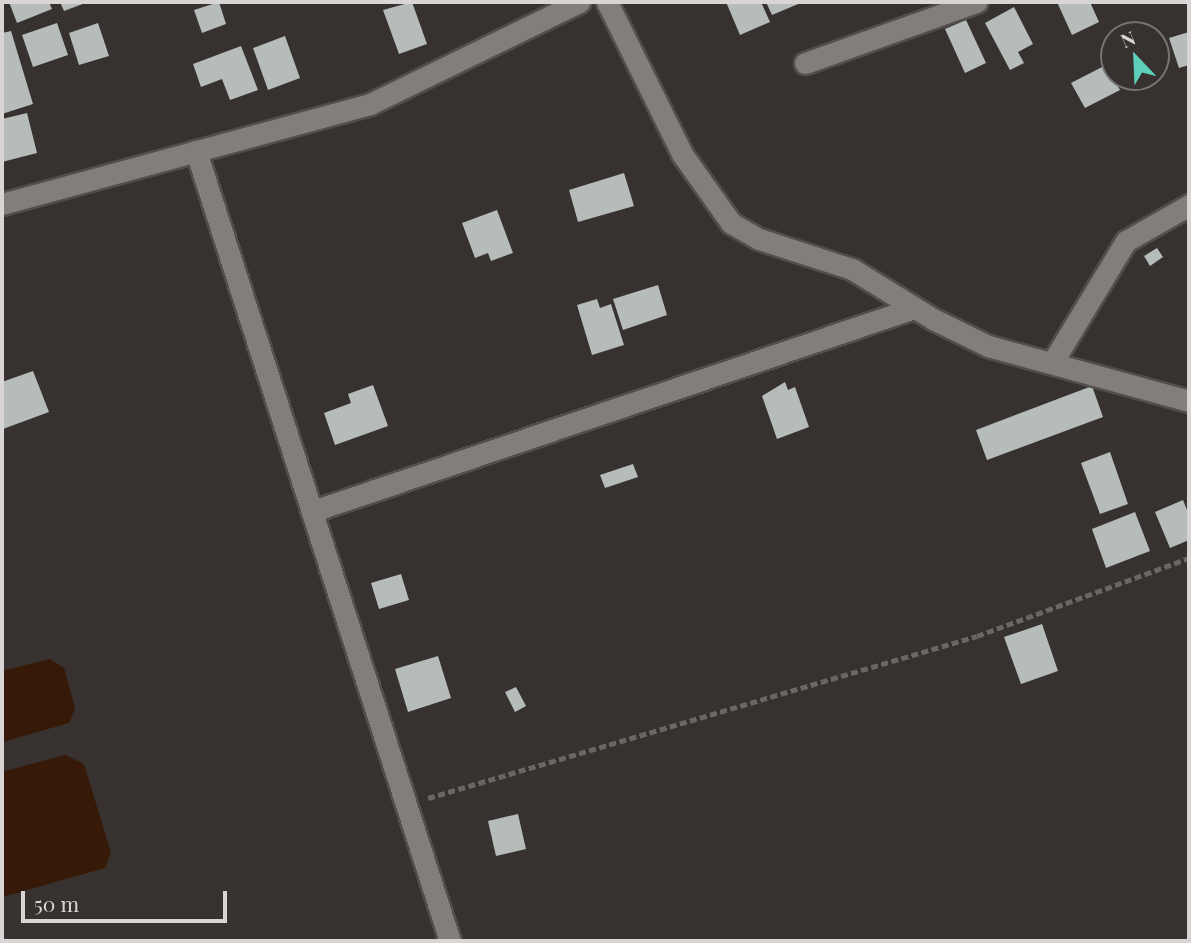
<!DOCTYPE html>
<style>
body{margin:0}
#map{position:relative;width:1191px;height:943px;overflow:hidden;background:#373230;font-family:"Playfair Display",serif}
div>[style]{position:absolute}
.water>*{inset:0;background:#361906}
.building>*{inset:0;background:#b5bcba}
.path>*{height:4.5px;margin-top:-2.25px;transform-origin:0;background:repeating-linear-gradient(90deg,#6a6664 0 7px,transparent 0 10.5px)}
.roads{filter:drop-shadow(2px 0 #524e4d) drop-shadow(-2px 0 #524e4d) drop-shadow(0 2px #524e4d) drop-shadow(0 -2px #524e4d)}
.minor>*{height:21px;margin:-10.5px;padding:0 10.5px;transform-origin:10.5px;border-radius:10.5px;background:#847e7b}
span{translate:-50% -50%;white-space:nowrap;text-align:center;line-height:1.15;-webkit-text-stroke:7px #373230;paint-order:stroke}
.frame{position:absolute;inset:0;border:4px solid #d8d5d4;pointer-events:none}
.north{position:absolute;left:1100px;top:21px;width:70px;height:70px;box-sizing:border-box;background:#373230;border:2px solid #777372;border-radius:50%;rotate:337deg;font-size:19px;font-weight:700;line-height:28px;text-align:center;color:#d8d5d4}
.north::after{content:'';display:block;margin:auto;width:24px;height:32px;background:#5cceba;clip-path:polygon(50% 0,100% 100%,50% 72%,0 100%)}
.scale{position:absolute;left:21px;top:891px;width:206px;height:32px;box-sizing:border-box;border:4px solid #d8d5d4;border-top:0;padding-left:9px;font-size:21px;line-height:24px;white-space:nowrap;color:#d8d5d4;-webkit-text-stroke:5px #373230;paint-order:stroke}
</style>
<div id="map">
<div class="water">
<i style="clip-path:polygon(50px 659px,64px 668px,75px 708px,69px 723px,2px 742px,2px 671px)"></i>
<i style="clip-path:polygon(65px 755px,84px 764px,111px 853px,105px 868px,2px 897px,2px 772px)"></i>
</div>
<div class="building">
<i style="clip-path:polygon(9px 2px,49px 2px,52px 9px,17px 23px)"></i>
<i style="clip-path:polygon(60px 2px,88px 2px,64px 11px)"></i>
<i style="clip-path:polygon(219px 2px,226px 24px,202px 33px,194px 10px)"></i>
<i style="clip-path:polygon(412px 2px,427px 44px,399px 54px,383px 10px)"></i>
<i style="clip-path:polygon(726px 2px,761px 2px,770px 22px,740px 35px)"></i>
<i style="clip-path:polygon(766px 2px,803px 2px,772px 15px)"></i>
<i style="clip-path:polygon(1057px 2px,1090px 2px,1099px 22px,1072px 35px)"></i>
<i style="clip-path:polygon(1014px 7px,1033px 44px,1018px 52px,1024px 63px,1010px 70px,985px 23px)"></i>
<i style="clip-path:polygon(966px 20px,986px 63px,965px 73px,945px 29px)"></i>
<i style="clip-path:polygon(57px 23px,68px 55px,33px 67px,22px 35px)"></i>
<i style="clip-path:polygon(98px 23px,109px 56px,79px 65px,69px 33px)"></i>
<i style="clip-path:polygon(11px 31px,33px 104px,2px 114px,2px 33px)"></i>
<i style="clip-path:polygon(1189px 32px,1189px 65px,1179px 68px,1169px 38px)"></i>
<i style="clip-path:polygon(285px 36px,300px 78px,268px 90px,253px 48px)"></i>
<i style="clip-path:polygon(241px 46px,258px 90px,230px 100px,222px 79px,201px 87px,193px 64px)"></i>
<i style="clip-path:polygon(1106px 65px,1120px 90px,1085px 108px,1071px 83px)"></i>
<i style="clip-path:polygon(27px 113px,37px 153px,2px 162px,2px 119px)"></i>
<i style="clip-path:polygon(624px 173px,634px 206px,578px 222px,569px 190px)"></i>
<i style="clip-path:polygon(497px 210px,513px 253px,491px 261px,488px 253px,475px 258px,462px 223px)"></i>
<i style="clip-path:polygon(1157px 248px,1163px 257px,1150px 266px,1144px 256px)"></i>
<i style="clip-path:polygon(658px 285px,667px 315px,623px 330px,613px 299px)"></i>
<i style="clip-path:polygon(597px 299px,600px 308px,611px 304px,624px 345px,592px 355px,577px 305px)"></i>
<i style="clip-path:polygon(33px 371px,49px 412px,3px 429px,2px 382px)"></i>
<i style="clip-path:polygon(785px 382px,788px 390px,795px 387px,809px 427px,777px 439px,762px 396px)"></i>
<i style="clip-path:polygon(373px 385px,388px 426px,335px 445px,324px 413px,351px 403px,348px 394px)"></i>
<i style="clip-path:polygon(1092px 386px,1103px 417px,987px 460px,976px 430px)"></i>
<i style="clip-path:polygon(1110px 452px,1128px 504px,1100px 514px,1081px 463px)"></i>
<i style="clip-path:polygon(633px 464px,638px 477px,605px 488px,600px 475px)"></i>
<i style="clip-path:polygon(1183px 500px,1189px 515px,1189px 540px,1170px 548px,1155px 512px)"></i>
<i style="clip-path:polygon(1135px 512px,1150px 551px,1106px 568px,1092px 529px)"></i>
<i style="clip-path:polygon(401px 574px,409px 600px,379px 609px,371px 583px)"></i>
<i style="clip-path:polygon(1042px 624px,1058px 671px,1021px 684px,1004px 637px)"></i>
<i style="clip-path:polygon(438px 656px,451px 698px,408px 712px,395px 669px)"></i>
<i style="clip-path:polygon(516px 687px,526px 706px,515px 712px,505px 692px)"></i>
<i style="clip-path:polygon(518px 814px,526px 849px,496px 856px,488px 821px)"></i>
</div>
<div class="path">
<i style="left:428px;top:798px;width:572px;rotate:-16.44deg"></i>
<i style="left:977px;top:636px;width:226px;rotate:-20.2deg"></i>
</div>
<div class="roads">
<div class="minor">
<i style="left:607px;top:2px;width:169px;rotate:63.7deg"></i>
<i style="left:682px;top:154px;width:85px;rotate:54.6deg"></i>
<i style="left:731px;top:223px;width:32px;rotate:30deg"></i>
<i style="left:759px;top:239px;width:98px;rotate:17.9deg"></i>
<i style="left:852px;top:269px;width:95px;rotate:31.7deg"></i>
<i style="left:933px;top:319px;width:61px;rotate:26.1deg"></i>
<i style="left:988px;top:346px;width:208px;rotate:15.3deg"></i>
<i style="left:805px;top:63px;width:182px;rotate:-19.6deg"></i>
<i style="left:196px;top:151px;width:830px;rotate:72.18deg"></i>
<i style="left:2px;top:204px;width:381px;rotate:-15.2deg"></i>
<i style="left:370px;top:104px;width:233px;rotate:-26deg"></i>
<i style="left:1052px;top:363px;width:143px;rotate:-58.8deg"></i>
<i style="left:1126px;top:241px;width:73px;rotate:-29.7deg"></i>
<i style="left:313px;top:511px;width:634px;rotate:-18.66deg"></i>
</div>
</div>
<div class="frame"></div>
<div class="north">N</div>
<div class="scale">50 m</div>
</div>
